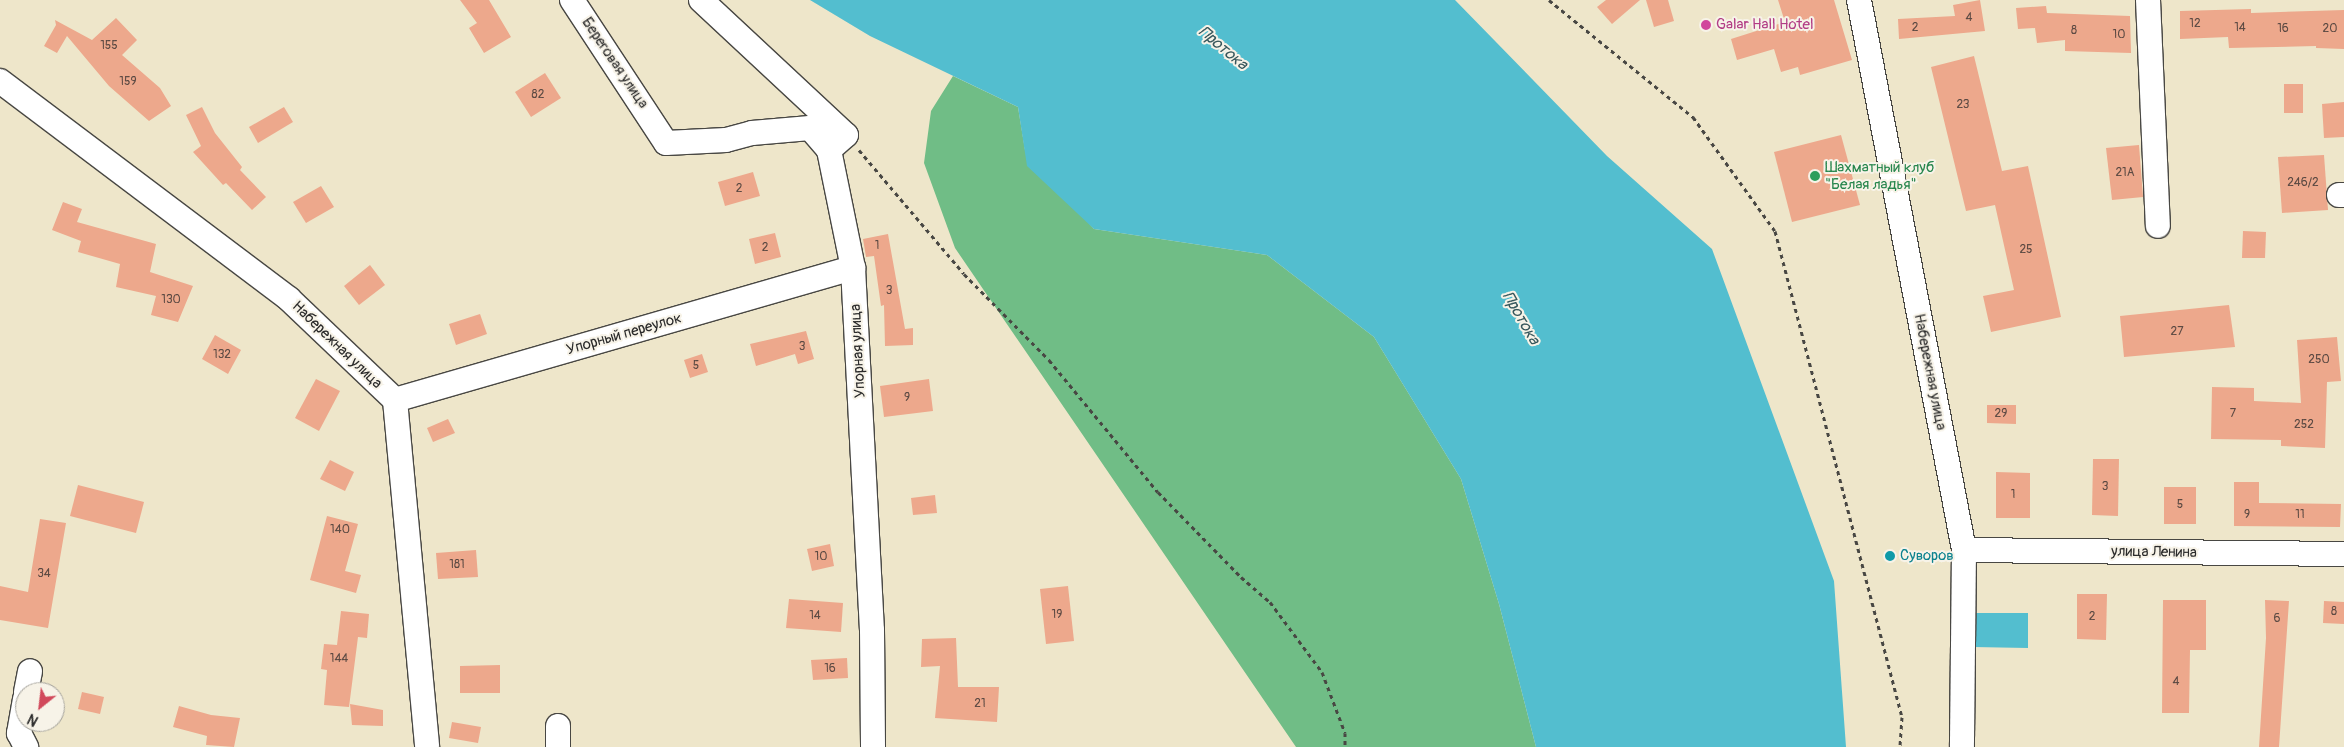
<!DOCTYPE html>
<meta charset="utf-8">
<style>
body{margin:0}
#map{position:relative;width:2344px;height:747px;overflow:hidden;background:#eee6ca;font-family:Pangolin,sans-serif}
div>[style]{position:absolute}
.forest>*{inset:0;background:#70bd86}
.water>*{inset:0;background:#53becf}
.building>*{inset:0;background:#eda88c}
.path>*{height:3px;margin-top:-1.5px;transform-origin:0;background:repeating-linear-gradient(90deg,#484743 0 4px,transparent 0 8px)}
.roads{filter:drop-shadow(1px 0 #484743) drop-shadow(-1px 0 #484743) drop-shadow(0 1px #484743) drop-shadow(0 -1px #484743)}
.minor>*{height:24px;margin:-12px;padding:0 12px;transform-origin:12px;border-radius:12px;background:#fff}
.dots>*{width:14px;height:14px;translate:-50% -50%;box-sizing:border-box;border:2px solid #f7f3e8;border-radius:50%}
span{translate:-50% -50%;white-space:nowrap;text-align:center;line-height:1.15;-webkit-text-stroke:4px #f7f3e8;paint-order:stroke}
.number-label{font-size:12px;color:#5c4a43}
.number-label span{-webkit-text-stroke-width:0}
.hotel-label{font-size:15px;color:#b23c85}
.left{translate:0 -50%;text-align:left}
.street-label{font-size:15px;color:#2b2b2b}
.leisure-label{font-size:15px;color:#27864d}
.culture-label{font-size:15px;color:#0d838f}
.water-label{font-size:16px;color:#37575c;font-style:italic}
.north{position:absolute;left:15px;top:682px;width:50px;height:50px;box-sizing:border-box;background:#f7f3e8;border:1px solid #a5a39c;border-radius:50%;rotate:209deg;font-size:14px;font-weight:700;line-height:20px;text-align:center;color:#2b2b2b}
.north::after{content:'';display:block;margin:auto;width:18px;height:22px;background:#d1495b;clip-path:polygon(50% 0,100% 100%,50% 72%,0 100%)}
</style>
<div id="map">
<div class="forest">
<i style="clip-path:polygon(953px 76px,1018px 107px,1025px 150px,1094px 229px,1267px 255px,1374px 337px,1461px 479px,1499px 604px,1536px 747px,1296px 747px,955px 248px,924px 163px,931px 111px)"></i>
</div>
<div class="water">
<i style="clip-path:polygon(810px 0,1455px 0,1607px 156px,1712px 249px,1834px 581px,1846px 747px,1536px 747px,1499px 604px,1461px 479px,1374px 337px,1267px 255px,1094px 229px,1027px 166px,1018px 107px,870px 36px)"></i>
<i style="clip-path:polygon(1973px 613px,2028px 613px,2028px 648px,1973px 647px)"></i>
</div>
<div class="building">
<i style="clip-path:polygon(460px 0,489px 0,511px 37px,484px 53px,469px 28px,477px 23px)"></i>
<i style="clip-path:polygon(1606px 0,1640px 0,1612px 24px,1597px 7px)"></i>
<i style="clip-path:polygon(1646px 0,1668px 0,1674px 21px,1654px 27px)"></i>
<i style="clip-path:polygon(1778px 0,1834px 0,1852px 60px,1800px 75px,1798px 67px,1781px 72px,1774px 49px,1737px 60px,1731px 39px,1785px 22px)"></i>
<i style="clip-path:polygon(1980px 0,1985px 31px,1899px 39px,1898px 19px,1955px 16px,1953px 5px)"></i>
<i style="clip-path:polygon(2046px 6px,2047px 13px,2130px 16px,2131px 53px,2065px 51px,2065px 40px,2037px 43px,2035px 28px,2018px 29px,2016px 8px)"></i>
<i style="clip-path:polygon(2251px 9px,2251px 13px,2344px 10px,2344px 49px,2316px 48px,2316px 46px,2229px 48px,2228px 37px,2180px 39px,2180px 11px)"></i>
<i style="clip-path:polygon(116px 18px,137px 40px,122px 55px,160px 88px,171px 106px,149px 121px,109px 86px,67px 36px,57px 53px,44px 46px,56px 25px,55px 20px,92px 40px)"></i>
<i style="clip-path:polygon(1974px 56px,2002px 171px,2028px 166px,2061px 317px,1991px 332px,1983px 296px,2014px 290px,1995px 205px,1966px 211px,1931px 67px)"></i>
<i style="clip-path:polygon(545px 73px,561px 98px,531px 117px,515px 92px)"></i>
<i style="clip-path:polygon(2284px 84px,2303px 84px,2303px 113px,2284px 113px)"></i>
<i style="clip-path:polygon(2344px 102px,2344px 137px,2324px 138px,2322px 104px)"></i>
<i style="clip-path:polygon(202px 107px,215px 133px,242px 167px,240px 170px,266px 197px,252px 210px,226px 183px,223px 185px,193px 152px,201px 146px,186px 115px)"></i>
<i style="clip-path:polygon(284px 107px,293px 122px,258px 143px,249px 127px)"></i>
<i style="clip-path:polygon(1841px 135px,1860px 205px,1792px 222px,1774px 152px)"></i>
<i style="clip-path:polygon(2139px 145px,2143px 197px,2112px 200px,2106px 148px)"></i>
<i style="clip-path:polygon(2324px 155px,2328px 210px,2282px 213px,2278px 157px)"></i>
<i style="clip-path:polygon(753px 172px,760px 196px,725px 206px,718px 182px)"></i>
<i style="clip-path:polygon(321px 186px,334px 207px,306px 223px,293px 202px)"></i>
<i style="clip-path:polygon(63px 202px,82px 209px,77px 222px,156px 244px,150px 272px,193px 286px,178px 322px,151px 315px,156px 296px,116px 287px,120px 264px,78px 252px,81px 241px,52px 230px)"></i>
<i style="clip-path:polygon(2243px 231px,2266px 232px,2265px 258px,2242px 258px)"></i>
<i style="clip-path:polygon(775px 233px,781px 257px,755px 264px,749px 239px)"></i>
<i style="clip-path:polygon(888px 234px,905px 329px,913px 328px,913px 345px,885px 346px,884px 305px,881px 306px,874px 256px,866px 257px,863px 239px)"></i>
<i style="clip-path:polygon(370px 265px,385px 285px,359px 305px,344px 286px)"></i>
<i style="clip-path:polygon(2229px 305px,2235px 347px,2124px 357px,2120px 316px)"></i>
<i style="clip-path:polygon(480px 314px,487px 334px,456px 345px,449px 324px)"></i>
<i style="clip-path:polygon(806px 331px,814px 359px,798px 364px,795px 354px,756px 366px,750px 344px)"></i>
<i style="clip-path:polygon(215px 335px,241px 350px,228px 374px,202px 359px)"></i>
<i style="clip-path:polygon(2337px 337px,2341px 381px,2327px 382px,2325px 448px,2281px 446px,2281px 440px,2211px 439px,2212px 387px,2254px 388px,2254px 401px,2301px 403px,2297px 340px)"></i>
<i style="clip-path:polygon(702px 354px,708px 372px,690px 378px,684px 360px)"></i>
<i style="clip-path:polygon(316px 379px,340px 391px,319px 431px,295px 418px)"></i>
<i style="clip-path:polygon(929px 379px,933px 411px,884px 417px,880px 386px)"></i>
<i style="clip-path:polygon(1987px 405px,2016px 405px,2016px 424px,1987px 423px)"></i>
<i style="clip-path:polygon(448px 419px,455px 433px,433px 442px,427px 428px)"></i>
<i style="clip-path:polygon(2093px 459px,2119px 459px,2118px 516px,2092px 515px)"></i>
<i style="clip-path:polygon(330px 460px,354px 472px,345px 491px,320px 479px)"></i>
<i style="clip-path:polygon(1996px 472px,2030px 473px,2030px 518px,1996px 518px)"></i>
<i style="clip-path:polygon(2234px 482px,2259px 482px,2259px 503px,2341px 504px,2340px 527px,2234px 526px)"></i>
<i style="clip-path:polygon(78px 485px,144px 502px,136px 533px,70px 516px)"></i>
<i style="clip-path:polygon(2164px 487px,2196px 487px,2196px 524px,2164px 524px)"></i>
<i style="clip-path:polygon(935px 495px,937px 513px,913px 515px,911px 498px)"></i>
<i style="clip-path:polygon(327px 516px,358px 524px,345px 571px,361px 575px,356px 593px,310px 580px)"></i>
<i style="clip-path:polygon(40px 519px,66px 523px,48px 628px,0 620px,0 586px,28px 592px)"></i>
<i style="clip-path:polygon(830px 544px,834px 566px,812px 571px,807px 549px)"></i>
<i style="clip-path:polygon(476px 550px,478px 577px,438px 579px,436px 553px)"></i>
<i style="clip-path:polygon(1068px 586px,1074px 641px,1046px 644px,1040px 589px)"></i>
<i style="clip-path:polygon(2077px 594px,2107px 594px,2106px 640px,2077px 639px)"></i>
<i style="clip-path:polygon(789px 599px,843px 603px,841px 632px,786px 628px)"></i>
<i style="clip-path:polygon(2163px 600px,2206px 600px,2206px 650px,2190px 650px,2189px 713px,2162px 713px)"></i>
<i style="clip-path:polygon(2265px 600px,2289px 601px,2279px 747px,2259px 747px,2266px 638px)"></i>
<i style="clip-path:polygon(2324px 601px,2344px 602px,2344px 624px,2323px 623px)"></i>
<i style="clip-path:polygon(341px 611px,369px 614px,367px 638px,358px 637px,349px 707px,324px 705px,327px 670px,321px 669px,324px 644px,337px 645px)"></i>
<i style="clip-path:polygon(956px 638px,958px 687px,999px 687px,997px 722px,935px 718px,940px 666px,921px 667px,922px 639px)"></i>
<i style="clip-path:polygon(847px 658px,848px 678px,813px 680px,811px 660px)"></i>
<i style="clip-path:polygon(500px 665px,500px 693px,460px 693px,460px 666px)"></i>
<i style="clip-path:polygon(82px 692px,104px 697px,100px 714px,78px 709px)"></i>
<i style="clip-path:polygon(350px 704px,383px 710px,383px 726px,352px 725px)"></i>
<i style="clip-path:polygon(179px 706px,211px 715px,240px 718px,234px 747px,206px 745px,207px 736px,173px 727px)"></i>
<i style="clip-path:polygon(452px 722px,481px 727px,478px 743px,449px 738px)"></i>
</div>
<div class="path">
<i style="left:1549px;top:0;width:186px;rotate:39.1deg"></i>
<i style="left:1693px;top:117px;width:140px;rotate:54.3deg"></i>
<i style="left:1775px;top:231px;width:502px;rotate:75.36deg"></i>
<i style="left:1902px;top:717px;width:30px;rotate:94deg"></i>
<i style="left:859px;top:150px;width:162px;rotate:49.7deg"></i>
<i style="left:964px;top:274px;width:121px;rotate:45.3deg"></i>
<i style="left:1049px;top:360px;width:171px;rotate:50.5deg"></i>
<i style="left:1158px;top:492px;width:119px;rotate:45.7deg"></i>
<i style="left:1241px;top:577px;width:38px;rotate:41deg"></i>
<i style="left:1270px;top:602px;width:87px;rotate:53.4deg"></i>
<i style="left:1322px;top:672px;width:65px;rotate:69.3deg"></i>
<i style="left:1345px;top:733px;width:14px;rotate:90deg"></i>
</div>
<div class="roads">
<div class="minor">
<i style="left:572px;top:0;width:171px;rotate:56.7deg"></i>
<i style="left:666px;top:143px;width:60px;rotate:-2.9deg"></i>
<i style="left:726px;top:140px;width:27px;rotate:-15deg"></i>
<i style="left:752px;top:133px;width:58px;rotate:-4.9deg"></i>
<i style="left:810px;top:128px;width:29px;rotate:49deg"></i>
<i style="left:829px;top:150px;width:120px;rotate:78.5deg"></i>
<i style="left:853px;top:268px;width:362px;rotate:87deg"></i>
<i style="left:872px;top:630px;width:117px;rotate:89.5deg"></i>
<i style="left:701px;top:0;width:198px;rotate:43deg"></i>
<i style="left:846px;top:135px;width:23px;rotate:139deg"></i>
<i style="left:1859px;top:0;width:560px;rotate:79.19deg"></i>
<i style="left:1964px;top:550px;width:197px;rotate:90.6deg"></i>
<i style="left:2148px;top:0;width:226px;rotate:87.5deg"></i>
<i style="left:0;top:81px;width:362px;rotate:37deg"></i>
<i style="left:289px;top:299px;width:146px;rotate:43.6deg"></i>
<i style="left:395px;top:400px;width:348px;rotate:84.7deg"></i>
<i style="left:2339px;top:195px;width:5px"></i>
<i style="left:395px;top:400px;width:477px;rotate:-16.1deg"></i>
<i style="left:1964px;top:550px;width:380px;rotate:0.6deg"></i>
<i style="left:26px;top:692px;width:21px;rotate:-79deg"></i>
<i style="left:25px;top:699px;width:35px;rotate:100deg"></i>
<i style="left:19px;top:733px;width:16px;rotate:63deg"></i>
<i style="left:558px;top:747px;width:21px;rotate:-90deg"></i>
</div>
</div>
<div class="dots">
<i style="left:1706px;top:25px;background:#d1479c"></i>
<i style="left:1815px;top:176px;background:#2e9e5b"></i>
<i style="left:1890px;top:556px;background:#0f9aa8"></i>
</div>
<div class="number-label">
<span style="left:1969px;top:18px">4</span>
<span style="left:2195px;top:24px">12</span>
<span style="left:1915px;top:28px">2</span>
<span style="left:2240px;top:28px">14</span>
<span style="left:2283px;top:29px">16</span>
<span style="left:2330px;top:29px">20</span>
<span style="left:2074px;top:31px">8</span>
<span style="left:2119px;top:35px">10</span>
<span style="left:109px;top:46px">155</span>
<span style="left:128px;top:82px">159</span>
<span style="left:538px;top:95px">82</span>
<span style="left:1963px;top:105px">23</span>
<span style="left:2125px;top:173px">21А</span>
<span style="left:2303px;top:183px">246/2</span>
<span style="left:739px;top:189px">2</span>
<span style="left:877px;top:246px">1</span>
<span style="left:765px;top:248px">2</span>
<span style="left:2026px;top:250px">25</span>
<span style="left:889px;top:291px">3</span>
<span style="left:171px;top:300px">130</span>
<span style="left:2177px;top:332px">27</span>
<span style="left:802px;top:347px">3</span>
<span style="left:222px;top:355px">132</span>
<span style="left:2319px;top:360px">250</span>
<span style="left:696px;top:366px">5</span>
<span style="left:907px;top:398px">9</span>
<span style="left:2001px;top:414px">29</span>
<span style="left:2233px;top:414px">7</span>
<span style="left:2304px;top:425px">252</span>
<span style="left:2105px;top:487px">3</span>
<span style="left:2013px;top:495px">1</span>
<span style="left:2180px;top:505px">5</span>
<span style="left:2247px;top:515px">9</span>
<span style="left:2300px;top:515px">11</span>
<span style="left:340px;top:530px">140</span>
<span style="left:821px;top:557px">10</span>
<span style="left:457px;top:565px">181</span>
<span style="left:44px;top:574px">34</span>
<span style="left:2334px;top:612px">8</span>
<span style="left:1057px;top:615px">19</span>
<span style="left:815px;top:616px">14</span>
<span style="left:2092px;top:617px">2</span>
<span style="left:2277px;top:619px">6</span>
<span style="left:339px;top:659px">144</span>
<span style="left:830px;top:669px">16</span>
<span style="left:2176px;top:682px">4</span>
<span style="left:980px;top:704px">21</span>
</div>
<div class="hotel-label">
<span class="left" style="left:1716px;top:25px">Galar Hall Hotel</span>
</div>
<div class="street-label">
<span style="left:615px;top:63px;rotate:56deg">Береговая улица</span>
<span style="left:624px;top:334px;rotate:-16deg">Упорный переулок</span>
<span style="left:337px;top:345px;rotate:44deg">Набережная улица</span>
<span style="left:858px;top:351px;rotate:-93deg">Упорная улица</span>
<span style="left:1930px;top:372px;rotate:79deg">Набережная улица</span>
<span style="left:2154px;top:552px;rotate:1deg">улица Ленина</span>
</div>
<div class="leisure-label">
<span class="left" style="left:1825px;top:176px">Шахматный клуб<br>"Белая ладья"</span>
</div>
<div class="culture-label">
<span class="left" style="left:1900px;top:556px">Суворов</span>
</div>
<div class="water-label">
<span style="left:1223px;top:48px;rotate:40deg">Протока</span>
<span style="left:1521px;top:318px;rotate:60deg">Протока</span>
</div>
<div class="north">N</div>
</div>
